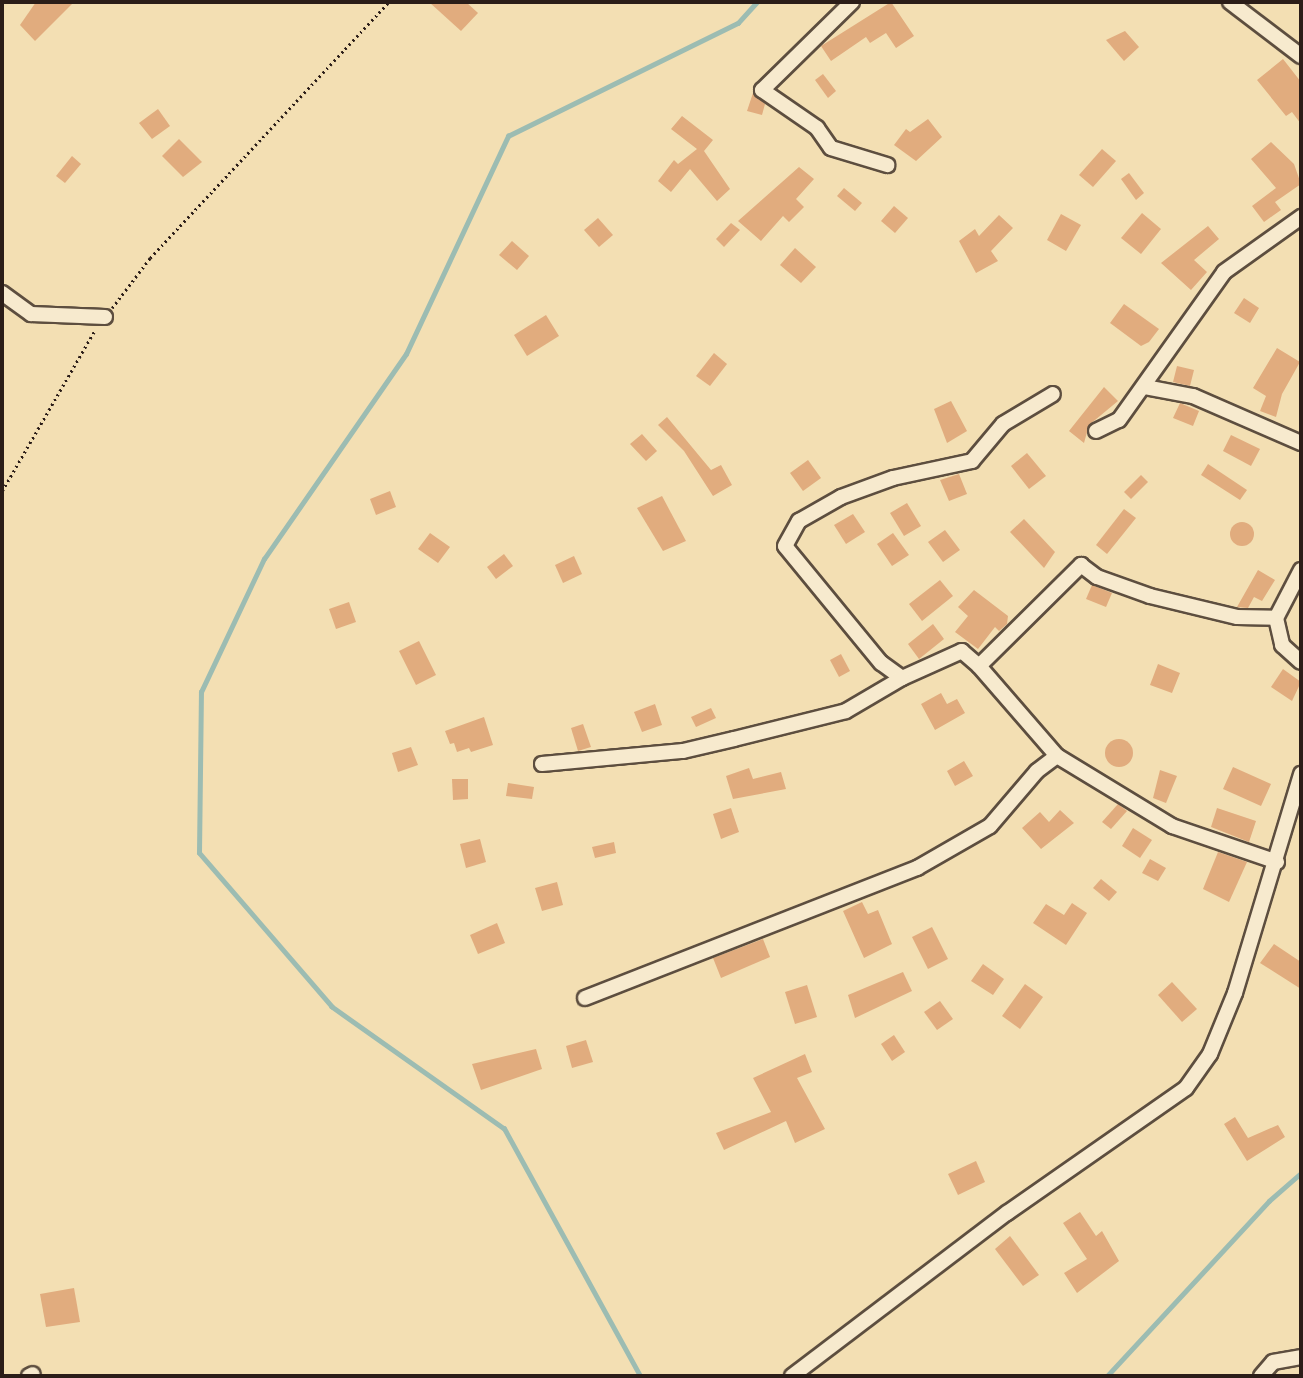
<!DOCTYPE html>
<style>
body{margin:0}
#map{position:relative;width:1303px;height:1378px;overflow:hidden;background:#f3dfb3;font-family:"IM FELL DW Pica",serif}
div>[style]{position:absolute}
.stream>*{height:4.5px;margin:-2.25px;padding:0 2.25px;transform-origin:2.25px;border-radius:2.25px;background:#9cbcb2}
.building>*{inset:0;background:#e1ac7e}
.round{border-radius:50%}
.path>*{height:2.5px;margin-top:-1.25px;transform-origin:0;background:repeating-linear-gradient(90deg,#2b1d18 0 2px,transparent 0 5.5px)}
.roads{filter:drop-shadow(2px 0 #5d4e3f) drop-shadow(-2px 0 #5d4e3f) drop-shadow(0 2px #5d4e3f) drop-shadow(0 -2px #5d4e3f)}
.minor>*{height:14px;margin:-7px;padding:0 7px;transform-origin:7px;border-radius:7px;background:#f7eace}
span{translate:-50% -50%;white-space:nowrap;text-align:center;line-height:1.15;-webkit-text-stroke:5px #f7eace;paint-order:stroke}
.frame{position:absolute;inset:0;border:4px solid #2b1d18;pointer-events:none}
</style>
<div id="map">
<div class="stream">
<i style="left:640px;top:1376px;width:282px;rotate:-118.8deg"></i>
<i style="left:504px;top:1129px;width:211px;rotate:-144.7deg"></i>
<i style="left:332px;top:1007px;width:203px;rotate:-130.8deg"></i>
<i style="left:199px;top:853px;width:161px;rotate:-89.3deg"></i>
<i style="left:201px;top:692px;width:147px;rotate:-64.7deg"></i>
<i style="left:264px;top:559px;width:249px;rotate:-55.3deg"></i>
<i style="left:406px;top:354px;width:241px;rotate:-64.9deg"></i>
<i style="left:508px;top:136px;width:256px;rotate:-26.2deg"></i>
<i style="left:738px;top:23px;width:28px;rotate:-48deg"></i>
<i style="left:1107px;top:1376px;width:238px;rotate:-47.2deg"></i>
<i style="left:1269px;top:1201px;width:43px;rotate:-41.2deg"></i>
</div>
<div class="building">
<i style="clip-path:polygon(36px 2px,74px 2px,35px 41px,20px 25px)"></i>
<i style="clip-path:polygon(429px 2px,466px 2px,478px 13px,461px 31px)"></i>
<i style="clip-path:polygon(891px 2px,914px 36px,896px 48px,886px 33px,870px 43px,866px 37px,831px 61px,821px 46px)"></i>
<i style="clip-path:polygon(1125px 31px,1139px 47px,1124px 61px,1106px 40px)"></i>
<i style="clip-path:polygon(1283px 59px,1301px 82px,1301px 124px,1292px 112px,1286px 116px,1257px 80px)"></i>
<i style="clip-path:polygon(823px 74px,836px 91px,828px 98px,815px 80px)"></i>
<i style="clip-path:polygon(753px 93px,765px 104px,762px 115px,747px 111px)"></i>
<i style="clip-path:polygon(158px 109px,170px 126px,152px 139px,139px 123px)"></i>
<i style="clip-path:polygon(682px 116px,713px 140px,704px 151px,730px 189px,717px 201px,690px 169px,671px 192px,658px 181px,674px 160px,678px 164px,697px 149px,671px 129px)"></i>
<i style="clip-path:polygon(928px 119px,942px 137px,916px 161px,894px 145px,906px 129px,910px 132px)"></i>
<i style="clip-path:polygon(179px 139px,202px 162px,183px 177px,162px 156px)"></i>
<i style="clip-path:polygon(1271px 142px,1294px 164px,1301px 184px,1275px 202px,1281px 210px,1264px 222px,1252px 206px,1276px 188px,1251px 159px)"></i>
<i style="clip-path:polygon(1102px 149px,1116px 161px,1093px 187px,1079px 175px)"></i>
<i style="clip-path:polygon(72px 156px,81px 164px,65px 183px,56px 176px)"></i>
<i style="clip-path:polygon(799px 167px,814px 179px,796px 199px,804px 207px,789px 222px,783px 216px,761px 241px,738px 221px)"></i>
<i style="clip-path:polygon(1129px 173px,1144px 193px,1136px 200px,1121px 179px)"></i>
<i style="clip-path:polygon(844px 188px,862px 203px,855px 211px,837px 196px)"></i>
<i style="clip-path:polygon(894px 206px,908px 218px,895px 233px,881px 221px)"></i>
<i style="clip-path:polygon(1142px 213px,1161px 229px,1141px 254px,1121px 238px)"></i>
<i style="clip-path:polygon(1061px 214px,1081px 225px,1066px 251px,1047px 240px)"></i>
<i style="clip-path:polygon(999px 215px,1013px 228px,991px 251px,998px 261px,976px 273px,959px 241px,975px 229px,979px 236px)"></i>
<i style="clip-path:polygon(598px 218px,613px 235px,599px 247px,584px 230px)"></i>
<i style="clip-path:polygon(731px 223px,740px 230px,724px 247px,716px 239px)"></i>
<i style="clip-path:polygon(1208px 226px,1219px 239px,1194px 260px,1207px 272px,1191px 290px,1161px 263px)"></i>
<i style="clip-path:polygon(512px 241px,529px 256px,517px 270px,499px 255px)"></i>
<i style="clip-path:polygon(795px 248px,816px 267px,801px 283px,780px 265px)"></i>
<i style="clip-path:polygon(1244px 298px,1259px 308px,1250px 323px,1234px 313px)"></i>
<i style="clip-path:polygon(1124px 304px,1159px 329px,1149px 342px,1141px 346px,1110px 323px)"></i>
<i style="clip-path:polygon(546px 315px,559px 336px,527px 356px,514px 335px)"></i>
<i style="clip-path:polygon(1277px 348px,1300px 362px,1282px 394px,1276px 417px,1260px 411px,1266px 396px,1253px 388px)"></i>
<i style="clip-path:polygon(714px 353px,727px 364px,710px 386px,696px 376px)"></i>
<i style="clip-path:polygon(1177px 366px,1194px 370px,1190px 386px,1173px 382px)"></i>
<i style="clip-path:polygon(1104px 387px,1118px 401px,1089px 425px,1084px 443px,1069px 431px)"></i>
<i style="clip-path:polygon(951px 401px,967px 431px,947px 443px,934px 409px)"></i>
<i style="clip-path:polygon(1180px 403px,1199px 411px,1193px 426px,1173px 418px)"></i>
<i style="clip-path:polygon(667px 417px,711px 470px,721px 465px,732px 485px,713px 496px,684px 451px,658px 425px)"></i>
<i style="clip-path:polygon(642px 434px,657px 451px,646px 461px,630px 444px)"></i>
<i style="clip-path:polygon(1231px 435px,1260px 449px,1251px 466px,1223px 451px)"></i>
<i style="clip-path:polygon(1027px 453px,1046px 476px,1029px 489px,1011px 466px)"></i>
<i style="clip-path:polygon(808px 460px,821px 478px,803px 491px,790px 473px)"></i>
<i style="clip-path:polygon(1208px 464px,1247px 490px,1240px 500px,1201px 475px)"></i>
<i style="clip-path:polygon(959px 474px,967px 494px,949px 501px,940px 480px)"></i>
<i style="clip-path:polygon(1141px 475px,1148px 482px,1131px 499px,1124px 492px)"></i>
<i style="clip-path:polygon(390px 491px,396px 507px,376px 515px,370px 499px)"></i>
<i style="clip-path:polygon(662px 496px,686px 541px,663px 551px,637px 508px)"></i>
<i style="clip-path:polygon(907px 503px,921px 526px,904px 536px,890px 513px)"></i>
<i style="clip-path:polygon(1124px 509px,1136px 518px,1107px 554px,1096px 545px)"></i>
<i style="clip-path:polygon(853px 514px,865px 532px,846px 544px,834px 525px)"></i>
<i style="clip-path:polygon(1024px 519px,1055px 552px,1044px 568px,1010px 532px)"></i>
<i class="round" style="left:1230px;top:522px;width:24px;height:24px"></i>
<i style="clip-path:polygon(945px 530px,960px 550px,943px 562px,928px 542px)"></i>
<i style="clip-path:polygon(430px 533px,450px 547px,438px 563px,418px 549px)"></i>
<i style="clip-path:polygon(893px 533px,909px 555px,892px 566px,877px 544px)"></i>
<i style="clip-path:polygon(504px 554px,513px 566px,496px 579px,487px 567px)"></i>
<i style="clip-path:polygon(574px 556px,582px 574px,563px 583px,555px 565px)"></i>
<i style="clip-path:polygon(1258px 570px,1275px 580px,1262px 601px,1254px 597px,1248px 608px,1237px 607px)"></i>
<i style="clip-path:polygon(940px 580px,953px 596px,922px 621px,909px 604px)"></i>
<i style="clip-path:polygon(1092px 585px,1112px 593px,1106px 607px,1086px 599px)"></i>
<i style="clip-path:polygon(974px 590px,1008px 616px,1007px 624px,999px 631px,995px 627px,978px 649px,955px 632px,968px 616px,958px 607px)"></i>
<i style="clip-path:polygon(349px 602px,356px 622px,336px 629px,329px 609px)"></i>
<i style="clip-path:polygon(933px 624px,944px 639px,919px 659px,908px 644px)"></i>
<i style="clip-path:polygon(419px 641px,436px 675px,416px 685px,399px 651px)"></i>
<i style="clip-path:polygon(841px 654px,850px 671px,839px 677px,830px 660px)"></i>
<i style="clip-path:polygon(1158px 664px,1180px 673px,1172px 693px,1150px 685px)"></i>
<i style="clip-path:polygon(1283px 669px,1301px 682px,1292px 701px,1271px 687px)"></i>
<i style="clip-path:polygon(941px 693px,947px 704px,957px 699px,965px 713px,935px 730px,921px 704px)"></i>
<i style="clip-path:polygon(655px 704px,662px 725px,642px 732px,634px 712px)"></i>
<i style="clip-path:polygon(711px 708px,716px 718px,696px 727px,691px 717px)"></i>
<i style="clip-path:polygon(484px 717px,493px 745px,471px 752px,469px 748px,457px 752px,454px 743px,450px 744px,445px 731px)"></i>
<i style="clip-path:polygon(583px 724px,591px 747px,578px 751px,571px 728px)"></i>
<i class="round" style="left:1105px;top:739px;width:28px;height:28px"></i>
<i style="clip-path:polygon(411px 747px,418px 765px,398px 772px,392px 753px)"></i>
<i style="clip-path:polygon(964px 761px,973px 776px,955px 786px,947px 771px)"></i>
<i style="clip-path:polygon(1233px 767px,1271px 784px,1261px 806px,1223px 789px)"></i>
<i style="clip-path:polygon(749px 768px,753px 779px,781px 772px,786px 789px,733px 799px,726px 776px)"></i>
<i style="clip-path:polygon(1160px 770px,1177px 776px,1166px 803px,1153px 798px)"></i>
<i style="clip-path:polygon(452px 779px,468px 779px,468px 799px,453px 800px)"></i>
<i style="clip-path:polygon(508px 783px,534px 787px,532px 799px,506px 796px)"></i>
<i style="clip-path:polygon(1118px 804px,1127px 811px,1111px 829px,1102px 822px)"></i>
<i style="clip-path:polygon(731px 808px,739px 832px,721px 839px,713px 814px)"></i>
<i style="clip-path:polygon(1217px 808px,1256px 821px,1249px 842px,1211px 827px)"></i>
<i style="clip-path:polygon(1060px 810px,1074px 823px,1041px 849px,1022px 828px,1040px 812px,1049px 822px)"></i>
<i style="clip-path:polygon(1133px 828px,1152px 840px,1140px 858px,1122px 846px)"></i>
<i style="clip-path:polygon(480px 839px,486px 862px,466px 868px,460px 844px)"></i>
<i style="clip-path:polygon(614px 842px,616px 853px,595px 858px,592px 847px)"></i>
<i style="clip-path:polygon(1218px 852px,1247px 862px,1229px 902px,1203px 889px)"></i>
<i style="clip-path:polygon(1150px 859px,1166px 868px,1158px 881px,1142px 873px)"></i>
<i style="clip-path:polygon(1101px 879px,1117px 892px,1109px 901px,1093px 888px)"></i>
<i style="clip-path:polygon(557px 882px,563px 905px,542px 911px,535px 888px)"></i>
<i style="clip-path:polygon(862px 902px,868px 914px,878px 910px,892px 944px,864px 958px,843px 911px)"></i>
<i style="clip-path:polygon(1072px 903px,1087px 913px,1066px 945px,1033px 923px,1046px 904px,1064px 915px)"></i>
<i style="clip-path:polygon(497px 923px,505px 943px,478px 954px,470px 935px)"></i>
<i style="clip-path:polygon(932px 927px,948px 959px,928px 969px,912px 937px)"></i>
<i style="clip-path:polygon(763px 939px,770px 957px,721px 978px,713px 958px)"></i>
<i style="clip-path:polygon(1274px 944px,1301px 962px,1301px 989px,1260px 963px)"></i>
<i style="clip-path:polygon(983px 964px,1004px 979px,993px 995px,971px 981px)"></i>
<i style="clip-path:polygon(903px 972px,912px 991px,855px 1018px,848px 995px)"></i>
<i style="clip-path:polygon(1172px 982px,1197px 1009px,1182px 1022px,1158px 995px)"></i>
<i style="clip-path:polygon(1025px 984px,1043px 997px,1020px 1029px,1002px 1016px)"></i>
<i style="clip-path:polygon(807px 985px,817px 1017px,795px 1024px,785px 992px)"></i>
<i style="clip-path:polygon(940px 1001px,953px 1019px,937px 1030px,924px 1012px)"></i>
<i style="clip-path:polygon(894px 1035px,905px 1052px,892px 1061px,881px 1044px)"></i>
<i style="clip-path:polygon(586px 1040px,593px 1062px,572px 1068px,566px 1046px)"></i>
<i style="clip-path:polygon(536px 1049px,542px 1069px,481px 1090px,472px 1064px)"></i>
<i style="clip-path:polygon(805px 1054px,812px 1072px,797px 1078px,825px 1129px,795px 1143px,786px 1121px,724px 1150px,716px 1133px,771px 1112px,753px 1078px)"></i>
<i style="clip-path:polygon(1235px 1117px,1248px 1138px,1278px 1125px,1285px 1137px,1247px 1161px,1224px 1124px)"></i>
<i style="clip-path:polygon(976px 1161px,985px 1182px,958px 1195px,948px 1174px)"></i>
<i style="clip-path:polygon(1080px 1212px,1096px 1236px,1102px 1231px,1119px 1261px,1077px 1293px,1064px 1273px,1087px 1259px,1063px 1223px)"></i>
<i style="clip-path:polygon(1010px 1236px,1039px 1275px,1023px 1286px,995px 1249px)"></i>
<i style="clip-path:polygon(74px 1288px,80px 1322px,46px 1327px,40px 1294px)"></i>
</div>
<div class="path">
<i style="left:112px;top:308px;width:63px;rotate:-52.8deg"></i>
<i style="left:150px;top:258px;width:350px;rotate:-47deg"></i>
<i style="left:2px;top:491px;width:186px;rotate:-60deg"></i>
</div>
<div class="roads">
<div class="minor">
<i style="left:852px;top:2px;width:126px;rotate:135.6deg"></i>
<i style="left:762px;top:90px;width:67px;rotate:34.6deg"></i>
<i style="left:817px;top:128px;width:24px;rotate:55deg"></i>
<i style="left:831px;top:148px;width:59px;rotate:16.9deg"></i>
<i style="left:1230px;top:2px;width:89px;rotate:37.3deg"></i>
<i style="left:2px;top:293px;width:36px;rotate:36deg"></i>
<i style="left:31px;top:314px;width:74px;rotate:2.3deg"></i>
<i style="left:1145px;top:387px;width:49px;rotate:10.6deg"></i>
<i style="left:1193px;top:396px;width:118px;rotate:23.5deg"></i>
<i style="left:1096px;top:431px;width:25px;rotate:-26deg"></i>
<i style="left:1119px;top:420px;width:181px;rotate:-54.6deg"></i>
<i style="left:1224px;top:272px;width:95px;rotate:-35.5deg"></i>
<i style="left:1301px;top:570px;width:54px;rotate:117.5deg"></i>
<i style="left:1276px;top:618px;width:28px;rotate:77deg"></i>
<i style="left:1282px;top:645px;width:25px;rotate:42deg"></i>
<i style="left:979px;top:666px;width:23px;rotate:-139deg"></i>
<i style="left:962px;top:651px;width:66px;rotate:155.8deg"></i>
<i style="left:902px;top:678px;width:26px;rotate:-144deg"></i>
<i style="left:881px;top:663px;width:151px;rotate:-129.4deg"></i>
<i style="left:785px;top:546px;width:29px;rotate:-61deg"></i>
<i style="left:799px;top:521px;width:48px;rotate:-29.7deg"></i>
<i style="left:841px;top:497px;width:55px;rotate:-20.1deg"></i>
<i style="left:893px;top:478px;width:81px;rotate:-12.1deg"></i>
<i style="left:972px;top:461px;width:48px;rotate:-50deg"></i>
<i style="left:1003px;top:424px;width:58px;rotate:-31deg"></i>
<i style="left:1057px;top:756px;width:119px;rotate:-130.9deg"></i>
<i style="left:979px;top:666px;width:144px;rotate:-44.7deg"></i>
<i style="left:1081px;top:565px;width:20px;rotate:37deg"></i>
<i style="left:1097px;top:577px;width:56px;rotate:19.7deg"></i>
<i style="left:1150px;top:596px;width:89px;rotate:13.6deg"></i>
<i style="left:1237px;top:617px;width:39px;rotate:1deg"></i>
<i style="left:542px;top:764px;width:142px;rotate:-5.3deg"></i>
<i style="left:683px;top:751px;width:52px;rotate:-13.2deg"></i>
<i style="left:734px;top:739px;width:115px;rotate:-14deg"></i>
<i style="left:846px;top:711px;width:65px;rotate:-30.5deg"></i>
<i style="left:585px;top:998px;width:357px;rotate:-21.4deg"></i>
<i style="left:917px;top:868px;width:84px;rotate:-29.9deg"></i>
<i style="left:990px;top:826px;width:72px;rotate:-49.5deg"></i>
<i style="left:1037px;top:771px;width:25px;rotate:-37deg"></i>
<i style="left:1057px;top:756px;width:135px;rotate:31.3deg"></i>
<i style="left:1172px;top:826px;width:111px;rotate:18.9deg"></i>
<i style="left:29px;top:1376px;width:4px;rotate:-27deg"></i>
<i style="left:792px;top:1376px;width:270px;rotate:-37.2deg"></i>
<i style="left:1007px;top:1213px;width:218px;rotate:-34.9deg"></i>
<i style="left:1186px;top:1088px;width:42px;rotate:-54.8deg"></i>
<i style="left:1210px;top:1054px;width:66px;rotate:-67.7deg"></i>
<i style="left:1235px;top:993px;width:229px;rotate:-73.2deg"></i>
<i style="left:1261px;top:1376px;width:18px;rotate:-49deg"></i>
<i style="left:1273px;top:1362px;width:28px;rotate:-10deg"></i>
</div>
</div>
<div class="frame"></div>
</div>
